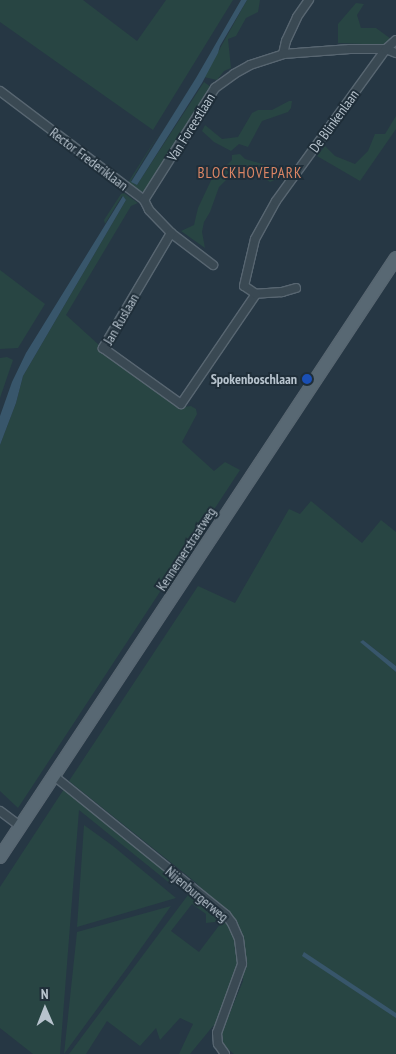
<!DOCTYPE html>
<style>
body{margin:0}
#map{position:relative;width:396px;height:1054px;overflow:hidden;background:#263744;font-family:"PT Sans Narrow",sans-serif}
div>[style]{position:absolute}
.green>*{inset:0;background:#284543}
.water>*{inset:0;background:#38566b}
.roads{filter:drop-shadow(1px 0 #586671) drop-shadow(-1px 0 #586671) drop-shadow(0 1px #586671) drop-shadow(0 -1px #586671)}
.minor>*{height:8px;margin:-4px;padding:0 4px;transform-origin:4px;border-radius:4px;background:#3a4953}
.primary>*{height:12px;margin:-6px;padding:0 6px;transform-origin:6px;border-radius:6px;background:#586873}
.dots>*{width:14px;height:14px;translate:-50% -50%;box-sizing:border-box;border:2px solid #1f2e39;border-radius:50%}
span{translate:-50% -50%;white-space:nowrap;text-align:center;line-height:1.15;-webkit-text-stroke:4px #1f2e39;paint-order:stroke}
.street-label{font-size:14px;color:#b7c3cd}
.poi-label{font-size:14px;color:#b7c3cd;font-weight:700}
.right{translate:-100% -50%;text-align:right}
.neighbourhood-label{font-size:15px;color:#db8564;letter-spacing:1px}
.north{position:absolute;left:20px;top:984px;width:50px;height:50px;-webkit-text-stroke:4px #1f2e39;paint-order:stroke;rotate:359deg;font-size:14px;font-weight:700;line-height:20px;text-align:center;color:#b7c3cd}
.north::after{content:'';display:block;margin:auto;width:18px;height:22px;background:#b7c3cd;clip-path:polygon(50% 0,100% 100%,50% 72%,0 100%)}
</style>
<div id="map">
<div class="green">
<i style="clip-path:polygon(0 0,83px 0,137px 41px,166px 0,233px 0,153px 130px,0 22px)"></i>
<i style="clip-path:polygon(247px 0,260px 0,258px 12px,246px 18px,236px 36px,228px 39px,231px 68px,224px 71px,217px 80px,204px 77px)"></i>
<i style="clip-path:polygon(356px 3px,364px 4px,357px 15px,361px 28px,376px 28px,391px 39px,387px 45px,338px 43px,338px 24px)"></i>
<i style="clip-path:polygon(204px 82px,211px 87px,208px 93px,146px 190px,141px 193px,128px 183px,129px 181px,160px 132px,131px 181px,137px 185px)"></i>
<i style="clip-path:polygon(289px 101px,292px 101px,291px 108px,288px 112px,262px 121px,248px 147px,239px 144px,231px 151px,214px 142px,202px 131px,205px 125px,222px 139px,238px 137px,252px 113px,258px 110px,272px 110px)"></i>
<i style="clip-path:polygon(396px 116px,396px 129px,360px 181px,317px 156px,325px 146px,335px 156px,355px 164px,368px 151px,375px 134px,385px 134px)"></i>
<i style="clip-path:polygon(240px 154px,245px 159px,273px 167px,280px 172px,279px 178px,270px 182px,257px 173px,240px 172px,229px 177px,219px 187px,210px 212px,204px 222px,202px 232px,205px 248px,181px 231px,194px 225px,198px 208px,215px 172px,224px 168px,232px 160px,232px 155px)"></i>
<i style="clip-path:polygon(124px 193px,138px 203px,131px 206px,66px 315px,99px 345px,101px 351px,182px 407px,191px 406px,196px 409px,197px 414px,182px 442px,214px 471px,225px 462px,240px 470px,18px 808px,0 791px,0 445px,16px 403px,23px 376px,126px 200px,122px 196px,105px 224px,104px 220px,121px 194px)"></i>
<i style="clip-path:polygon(0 270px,45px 304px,18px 348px,0 349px)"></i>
<i style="clip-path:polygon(7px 357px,13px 360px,0 398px,0 358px)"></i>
<i style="clip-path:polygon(311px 501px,362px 543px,381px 520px,396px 532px,396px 666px,363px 640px,361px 642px,396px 672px,396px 1054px,234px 1054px,224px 1046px,221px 1034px,243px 981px,244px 948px,237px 929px,218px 904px,194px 881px,69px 781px,198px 586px,235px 603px,289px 509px,300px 514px)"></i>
<i style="clip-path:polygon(64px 789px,174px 876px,172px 885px,79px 810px,60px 1054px,33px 1054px,0 1028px,0 887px)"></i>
<i style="clip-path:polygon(84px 825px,113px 846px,176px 898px,77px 927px)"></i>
<i style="clip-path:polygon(191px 891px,220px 915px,215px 922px,206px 923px,206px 914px,192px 904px,171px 931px,199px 952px,224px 919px,237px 942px,240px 958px,238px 973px,216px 1028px,213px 1026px,190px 1054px,179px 1054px,193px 1024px,180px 1018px,160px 1040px,156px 1028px,140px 1046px,107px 1021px,86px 1054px,69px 1054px)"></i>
<i style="clip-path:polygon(171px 906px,127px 968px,64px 1054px,77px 932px)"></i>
</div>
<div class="water">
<i style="clip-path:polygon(241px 0,247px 0,220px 46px,218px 53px,202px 83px,137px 185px,131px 182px,196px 78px)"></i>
<i style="clip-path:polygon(123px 196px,126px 200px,23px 376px,16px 403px,0 445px,0 416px,12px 382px,26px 353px)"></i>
<i style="clip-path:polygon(363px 640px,396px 666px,396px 672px,360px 642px)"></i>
<i style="clip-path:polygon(304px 952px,396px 1013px,396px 1018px,302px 956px)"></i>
</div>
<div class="roads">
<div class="minor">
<i style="left:283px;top:54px;width:13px;rotate:-77deg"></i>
<i style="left:286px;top:41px;width:26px;rotate:-65deg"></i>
<i style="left:297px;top:17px;width:21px;rotate:-55deg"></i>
<i style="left:0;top:91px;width:181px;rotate:37.1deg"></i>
<i style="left:144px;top:200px;width:11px;rotate:63deg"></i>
<i style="left:149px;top:210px;width:32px;rotate:46deg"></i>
<i style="left:171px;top:233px;width:53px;rotate:37.3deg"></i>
<i style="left:144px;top:200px;width:133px;rotate:-57.6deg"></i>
<i style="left:215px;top:88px;width:24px;rotate:-36deg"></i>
<i style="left:234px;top:74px;width:18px;rotate:-29deg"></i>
<i style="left:250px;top:65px;width:35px;rotate:-18deg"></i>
<i style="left:283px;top:54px;width:67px;rotate:-4.3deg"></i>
<i style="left:350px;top:49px;width:36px"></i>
<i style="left:386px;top:49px;width:11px;rotate:22deg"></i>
<i style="left:171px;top:233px;width:134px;rotate:120.6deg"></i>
<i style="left:103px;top:348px;width:96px;rotate:35.7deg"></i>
<i style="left:181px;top:404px;width:133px;rotate:-55.7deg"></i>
<i style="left:296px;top:288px;width:15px;rotate:164deg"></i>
<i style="left:282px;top:292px;width:26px;rotate:176deg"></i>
<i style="left:256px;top:294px;width:14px;rotate:-146deg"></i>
<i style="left:244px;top:286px;width:48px;rotate:-76.8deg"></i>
<i style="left:255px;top:239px;width:43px;rotate:-61.1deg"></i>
<i style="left:276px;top:201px;width:188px;rotate:-54.1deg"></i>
<i style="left:386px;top:49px;width:13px;rotate:-42deg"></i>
<i style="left:54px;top:776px;width:221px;rotate:38.9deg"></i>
<i style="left:226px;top:915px;width:10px;rotate:53deg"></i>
<i style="left:232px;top:923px;width:17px;rotate:66deg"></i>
<i style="left:239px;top:939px;width:25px;rotate:83deg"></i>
<i style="left:242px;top:964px;width:73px;rotate:109.9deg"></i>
<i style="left:217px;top:1033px;width:11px;rotate:85deg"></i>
<i style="left:218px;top:1044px;width:12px;rotate:55deg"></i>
<i style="left:0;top:811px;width:25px;rotate:37deg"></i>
</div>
<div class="primary">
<i style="left:0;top:857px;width:718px;rotate:-56.53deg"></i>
</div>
</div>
<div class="dots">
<i style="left:307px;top:379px;background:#1a4fb4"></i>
</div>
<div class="street-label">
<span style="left:334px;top:121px;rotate:-54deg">De Blinkenlaan</span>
<span style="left:191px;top:127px;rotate:-58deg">Van Foreestlaan</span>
<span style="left:89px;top:159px;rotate:37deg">Rector Frederiklaan</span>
<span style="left:121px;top:319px;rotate:-60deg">Jan Ruslaan</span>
<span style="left:186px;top:549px;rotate:-57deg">Kennemerstraatweg</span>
<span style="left:197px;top:894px;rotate:40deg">Nijenburgerweg</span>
</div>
<div class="poi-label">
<span class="right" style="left:297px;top:379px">Spokenboschlaan</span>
</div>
<div class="neighbourhood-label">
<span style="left:250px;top:173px">BLOCKHOVEPARK</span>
</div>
<div class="north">N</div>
</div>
